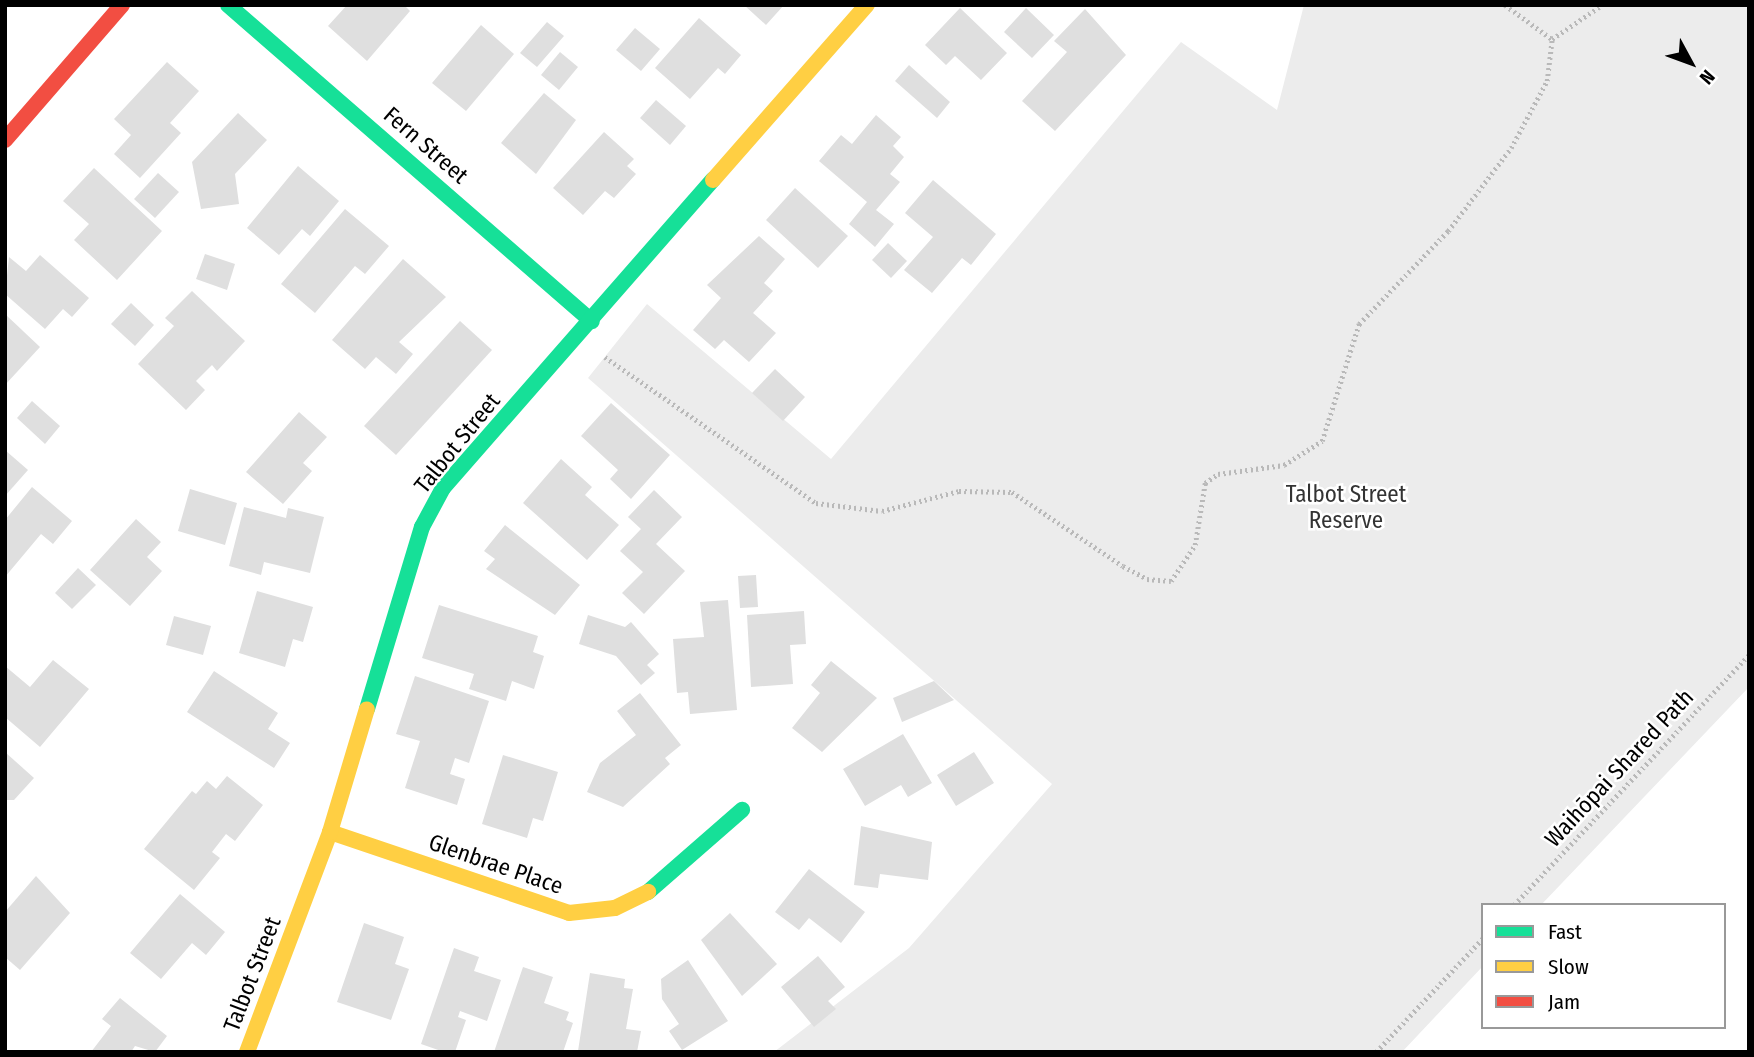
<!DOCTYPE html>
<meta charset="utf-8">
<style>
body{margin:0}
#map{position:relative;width:1754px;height:1057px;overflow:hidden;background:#fff;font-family:"Fira Sans Condensed",sans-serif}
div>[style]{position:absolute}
.green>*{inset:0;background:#ececec}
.building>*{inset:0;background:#dfdfdf}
.path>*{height:4.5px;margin-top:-2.25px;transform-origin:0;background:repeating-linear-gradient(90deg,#b9b9b9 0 2px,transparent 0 5.5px)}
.fast>*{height:16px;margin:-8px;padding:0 8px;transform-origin:8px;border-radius:8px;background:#16e098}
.slow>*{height:16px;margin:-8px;padding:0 8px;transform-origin:8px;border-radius:8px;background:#ffcf43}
.jam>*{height:16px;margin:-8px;padding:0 8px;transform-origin:8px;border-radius:8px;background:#f24e42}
span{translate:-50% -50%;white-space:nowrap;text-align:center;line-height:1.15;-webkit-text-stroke:5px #fff;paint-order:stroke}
.street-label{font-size:23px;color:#000}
.park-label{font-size:23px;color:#333}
.frame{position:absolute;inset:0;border:7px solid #000;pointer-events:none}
.legend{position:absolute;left:1481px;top:903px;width:245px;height:126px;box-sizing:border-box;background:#fff;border:2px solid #999;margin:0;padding:9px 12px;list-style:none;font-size:21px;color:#000}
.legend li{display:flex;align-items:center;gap:14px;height:35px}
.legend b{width:35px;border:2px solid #999}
.north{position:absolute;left:1656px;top:28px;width:70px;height:70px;-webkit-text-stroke:5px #fff;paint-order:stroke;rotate:131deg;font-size:19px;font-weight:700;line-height:28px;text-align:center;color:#000}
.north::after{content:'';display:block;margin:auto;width:24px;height:32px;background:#000;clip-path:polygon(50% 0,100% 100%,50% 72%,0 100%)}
</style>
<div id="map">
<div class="green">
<i style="clip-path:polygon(1304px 5px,1749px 5px,1749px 687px,1541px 905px,1483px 905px,1483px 966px,1402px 1052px,774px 1052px,909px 948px,1052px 784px,588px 378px,647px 304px,831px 459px,1181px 42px,1277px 110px)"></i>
</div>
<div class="building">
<i style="clip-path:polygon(347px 5px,404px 5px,410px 11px,367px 61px,328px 26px)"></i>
<i style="clip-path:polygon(744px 5px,784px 5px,766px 25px)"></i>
<i style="clip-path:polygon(960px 8px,1007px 53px,981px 80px,955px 56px,946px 65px,925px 45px)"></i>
<i style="clip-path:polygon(1026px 8px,1054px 35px,1032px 58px,1004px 32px)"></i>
<i style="clip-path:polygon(1085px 9px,1126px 55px,1055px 131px,1022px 101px,1067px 52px,1054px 41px)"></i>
<i style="clip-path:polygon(699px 18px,741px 55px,725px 74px,718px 68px,690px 99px,655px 68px)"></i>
<i style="clip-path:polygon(547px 22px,564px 36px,537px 67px,520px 53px)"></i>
<i style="clip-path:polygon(481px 25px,514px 54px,466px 111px,432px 83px)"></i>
<i style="clip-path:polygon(635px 28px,660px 49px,641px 71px,616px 50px)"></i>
<i style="clip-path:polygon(560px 52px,578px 67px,559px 90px,541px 75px)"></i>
<i style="clip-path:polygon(167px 62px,199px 91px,170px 123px,181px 133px,140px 178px,114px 154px,131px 135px,114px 119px)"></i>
<i style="clip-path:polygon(909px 65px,950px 102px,937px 118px,895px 81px)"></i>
<i style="clip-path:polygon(544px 93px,576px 120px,536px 174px,501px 143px)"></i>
<i style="clip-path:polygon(656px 100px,686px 126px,670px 145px,640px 118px)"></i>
<i style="clip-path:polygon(238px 113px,267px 140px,235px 174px,239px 204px,201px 209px,192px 162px)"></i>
<i style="clip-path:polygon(876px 115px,901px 137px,893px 146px,904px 157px,890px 174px,900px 182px,876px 210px,894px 224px,875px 247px,849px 224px,867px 202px,819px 161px,841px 135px,852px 144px)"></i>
<i style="clip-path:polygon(604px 132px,634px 159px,627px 166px,636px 174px,614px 198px,605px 191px,583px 215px,553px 188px)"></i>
<i style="clip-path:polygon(298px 166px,339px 201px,310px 236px,302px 229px,279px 255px,247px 228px)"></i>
<i style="clip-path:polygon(94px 168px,162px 231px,117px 280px,74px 240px,89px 224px,63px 201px)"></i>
<i style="clip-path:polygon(158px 173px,179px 192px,155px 218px,134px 199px)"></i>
<i style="clip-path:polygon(933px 180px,996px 234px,971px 265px,962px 258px,932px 293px,904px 270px,933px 237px,905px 213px)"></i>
<i style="clip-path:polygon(795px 188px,848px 236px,818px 268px,766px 220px)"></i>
<i style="clip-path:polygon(345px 209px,389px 246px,365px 274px,355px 266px,315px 313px,281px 284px)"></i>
<i style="clip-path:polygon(759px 236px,785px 259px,764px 283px,773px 291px,753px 313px,776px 333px,749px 362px,724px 340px,715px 349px,693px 330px,721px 298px,707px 285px)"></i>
<i style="clip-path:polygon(888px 243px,907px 261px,891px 278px,872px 260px)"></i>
<i style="clip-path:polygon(205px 254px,235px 264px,227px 290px,196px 279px)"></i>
<i style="clip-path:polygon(40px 255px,89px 298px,72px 317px,63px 309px,45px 329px,5px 294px,9px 257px,26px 271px)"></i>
<i style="clip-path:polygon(403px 259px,446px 297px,399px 342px,413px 354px,396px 374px,376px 357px,365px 369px,332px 340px)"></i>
<i style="clip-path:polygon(192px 291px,245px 341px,217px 371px,212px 365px,196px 381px,205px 390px,186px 410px,138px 364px,174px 326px,165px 318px)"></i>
<i style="clip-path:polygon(131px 303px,154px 325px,135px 346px,111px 324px)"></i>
<i style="clip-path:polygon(5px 314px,40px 347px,5px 385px)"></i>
<i style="clip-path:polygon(460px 321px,492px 350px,396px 455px,364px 426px)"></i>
<i style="clip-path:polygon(775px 369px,805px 397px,783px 421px,752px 393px)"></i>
<i style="clip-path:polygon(32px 401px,60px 426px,45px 444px,17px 418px)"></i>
<i style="clip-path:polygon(611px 403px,670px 455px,631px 499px,610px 479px,618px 470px,581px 436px)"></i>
<i style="clip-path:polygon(299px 412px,327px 437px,303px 463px,312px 471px,283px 504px,246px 472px)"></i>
<i style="clip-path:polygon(5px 450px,28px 470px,5px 496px)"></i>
<i style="clip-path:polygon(561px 459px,592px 487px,585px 495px,619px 525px,587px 560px,523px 503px)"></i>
<i style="clip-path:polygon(32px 487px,72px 521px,53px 544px,41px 534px,5px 577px,5px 520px)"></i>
<i style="clip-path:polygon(190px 489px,237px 503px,225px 545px,178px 531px)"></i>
<i style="clip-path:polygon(654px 490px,682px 517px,656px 544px,685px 571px,644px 614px,622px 593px,643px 572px,620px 551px,641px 529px,628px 517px)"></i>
<i style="clip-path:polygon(244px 507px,286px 518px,288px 508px,324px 517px,310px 573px,264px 562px,261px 575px,229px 566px)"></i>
<i style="clip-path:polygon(136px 519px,161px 542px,147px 557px,162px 571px,130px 606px,90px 570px)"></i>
<i style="clip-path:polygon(505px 525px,580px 585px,555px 615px,486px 569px,495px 559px,484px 551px)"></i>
<i style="clip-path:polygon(78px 568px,96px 585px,72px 609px,55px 593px)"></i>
<i style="clip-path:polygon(756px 575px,758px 607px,740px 608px,738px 576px)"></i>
<i style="clip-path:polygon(257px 591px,313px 607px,303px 642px,293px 639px,285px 667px,239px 653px)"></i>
<i style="clip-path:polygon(728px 600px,737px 710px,690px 714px,688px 692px,677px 693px,673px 639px,704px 637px,700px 602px)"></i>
<i style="clip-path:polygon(439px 605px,538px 636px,533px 652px,544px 656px,534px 689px,512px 681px,506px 701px,469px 689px,474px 674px,422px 658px)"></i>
<i style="clip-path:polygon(804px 611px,806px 644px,790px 645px,793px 684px,751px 687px,747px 615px)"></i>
<i style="clip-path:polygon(588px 615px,625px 627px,631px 622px,659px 654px,647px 665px,655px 673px,641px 685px,616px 656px,579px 644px)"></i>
<i style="clip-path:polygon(174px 616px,211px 626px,203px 655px,166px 645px)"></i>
<i style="clip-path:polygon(53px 660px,89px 689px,40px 747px,5px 717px,5px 666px,30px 687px)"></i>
<i style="clip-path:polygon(831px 661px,877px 698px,822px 752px,792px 728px,820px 693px,811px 685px)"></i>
<i style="clip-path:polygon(214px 671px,278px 713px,268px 729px,290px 743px,274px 768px,187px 712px)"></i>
<i style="clip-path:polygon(415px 676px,489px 701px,469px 763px,455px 758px,450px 774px,465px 779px,457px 805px,405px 788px,420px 741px,396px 734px)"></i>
<i style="clip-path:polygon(934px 681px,954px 700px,902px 722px,893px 698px)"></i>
<i style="clip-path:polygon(640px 693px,681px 745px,665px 758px,670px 764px,623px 807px,587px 792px,600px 763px,636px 735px,617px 711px)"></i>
<i style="clip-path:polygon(903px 734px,932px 783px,908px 797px,901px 785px,865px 806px,843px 769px)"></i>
<i style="clip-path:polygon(5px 752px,34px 778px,14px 800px,5px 800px)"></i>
<i style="clip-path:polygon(974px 752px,994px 783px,956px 806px,937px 775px)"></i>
<i style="clip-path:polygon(503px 755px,558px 772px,543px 821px,533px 818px,527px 838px,482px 824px)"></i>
<i style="clip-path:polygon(227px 776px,263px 805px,235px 841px,226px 834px,212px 852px,220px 858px,194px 890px,144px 849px,192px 791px,196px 794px,207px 781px,216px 789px)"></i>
<i style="clip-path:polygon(861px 826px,932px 842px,928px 880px,880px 874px,878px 888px,854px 885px)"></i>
<i style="clip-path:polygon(809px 869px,865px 912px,841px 943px,809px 918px,799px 930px,775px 912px)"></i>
<i style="clip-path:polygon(36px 876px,70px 913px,20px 970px,5px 957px,5px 912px)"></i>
<i style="clip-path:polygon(180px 894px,225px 932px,206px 955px,192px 943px,161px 979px,130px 953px)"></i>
<i style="clip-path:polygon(730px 913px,777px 964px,742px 996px,701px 940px)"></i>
<i style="clip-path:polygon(364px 923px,404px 937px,395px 964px,409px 969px,391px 1020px,337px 1002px)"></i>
<i style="clip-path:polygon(454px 948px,479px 957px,474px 971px,501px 980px,487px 1021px,460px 1011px,458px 1017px,466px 1020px,455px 1052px,444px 1052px,421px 1044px)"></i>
<i style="clip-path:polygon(818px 956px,845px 987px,828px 1001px,836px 1009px,814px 1027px,781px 987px)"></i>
<i style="clip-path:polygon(688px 960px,728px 1021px,682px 1050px,669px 1031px,679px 1024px,662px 999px,661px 979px)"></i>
<i style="clip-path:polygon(523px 967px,553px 977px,544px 1003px,569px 1012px,566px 1020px,573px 1023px,563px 1052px,494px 1052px)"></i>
<i style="clip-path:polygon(590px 973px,625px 979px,624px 988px,633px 989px,626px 1029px,641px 1031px,637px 1052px,578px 1051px)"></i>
<i style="clip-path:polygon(120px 998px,167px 1036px,155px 1052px,135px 1046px,131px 1052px,91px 1052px,111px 1026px,102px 1019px)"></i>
</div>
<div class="path">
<i style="left:1505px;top:5px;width:58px;rotate:35.9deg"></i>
<i style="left:605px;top:357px;width:257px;rotate:34.7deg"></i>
<i style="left:816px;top:503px;width:66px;rotate:6.9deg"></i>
<i style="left:882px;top:511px;width:80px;rotate:-14.6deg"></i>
<i style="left:959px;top:491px;width:53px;rotate:1.1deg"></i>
<i style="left:1012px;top:492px;width:133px;rotate:33.7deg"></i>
<i style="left:1123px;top:566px;width:27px;rotate:28deg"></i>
<i style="left:1147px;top:579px;width:24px;rotate:5deg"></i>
<i style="left:1171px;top:581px;width:43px;rotate:-56.3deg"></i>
<i style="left:1195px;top:545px;width:63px;rotate:-80.8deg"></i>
<i style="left:1205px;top:483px;width:16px;rotate:-35deg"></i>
<i style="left:1218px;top:474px;width:67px;rotate:-7.8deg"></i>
<i style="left:1284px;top:465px;width:45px;rotate:-32.3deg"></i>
<i style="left:1322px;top:441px;width:123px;rotate:-72.5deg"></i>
<i style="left:1359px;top:324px;width:129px;rotate:-46.3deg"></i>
<i style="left:1448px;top:231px;width:104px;rotate:-52.8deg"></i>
<i style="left:1511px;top:148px;width:76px;rotate:-61.8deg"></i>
<i style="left:1547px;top:81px;width:42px;rotate:-83.2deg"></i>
<i style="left:1552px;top:39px;width:60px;rotate:-34.2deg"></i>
<i style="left:1514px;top:905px;width:343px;rotate:-46.8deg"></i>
<i style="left:1376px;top:1052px;width:156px;rotate:-46.8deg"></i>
</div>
<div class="fast">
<i style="left:228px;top:5px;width:482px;rotate:41deg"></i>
<i style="left:367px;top:709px;width:190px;rotate:-73.2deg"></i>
<i style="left:422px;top:527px;width:44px;rotate:-61.7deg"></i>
<i style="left:443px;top:488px;width:410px;rotate:-48.8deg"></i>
<i style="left:648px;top:892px;width:125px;rotate:-41.1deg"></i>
</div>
<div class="slow">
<i style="left:713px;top:180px;width:233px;rotate:-48.7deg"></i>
<i style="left:330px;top:832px;width:252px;rotate:18.7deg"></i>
<i style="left:569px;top:913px;width:46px;rotate:-6.2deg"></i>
<i style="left:615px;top:908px;width:37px;rotate:-26deg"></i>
<i style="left:247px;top:1052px;width:235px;rotate:-69.3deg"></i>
<i style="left:330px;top:832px;width:128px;rotate:-73.3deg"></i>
</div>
<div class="jam">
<i style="left:5px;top:140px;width:179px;rotate:-49.1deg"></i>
</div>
<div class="street-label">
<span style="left:426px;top:145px;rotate:41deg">Fern Street</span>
<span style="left:457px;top:443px;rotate:-51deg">Talbot Street</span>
<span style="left:1619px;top:768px;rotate:-47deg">Waihōpai Shared Path</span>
<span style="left:496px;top:864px;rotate:19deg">Glenbrae Place</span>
<span style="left:252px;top:974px;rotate:-69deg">Talbot Street</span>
</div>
<div class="park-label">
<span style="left:1346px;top:507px">Talbot Street<br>Reserve</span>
</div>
<div class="frame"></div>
<ul class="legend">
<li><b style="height:9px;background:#16e098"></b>Fast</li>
<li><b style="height:9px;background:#ffcf43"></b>Slow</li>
<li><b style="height:9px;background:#f24e42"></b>Jam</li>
</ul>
<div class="north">N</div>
</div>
